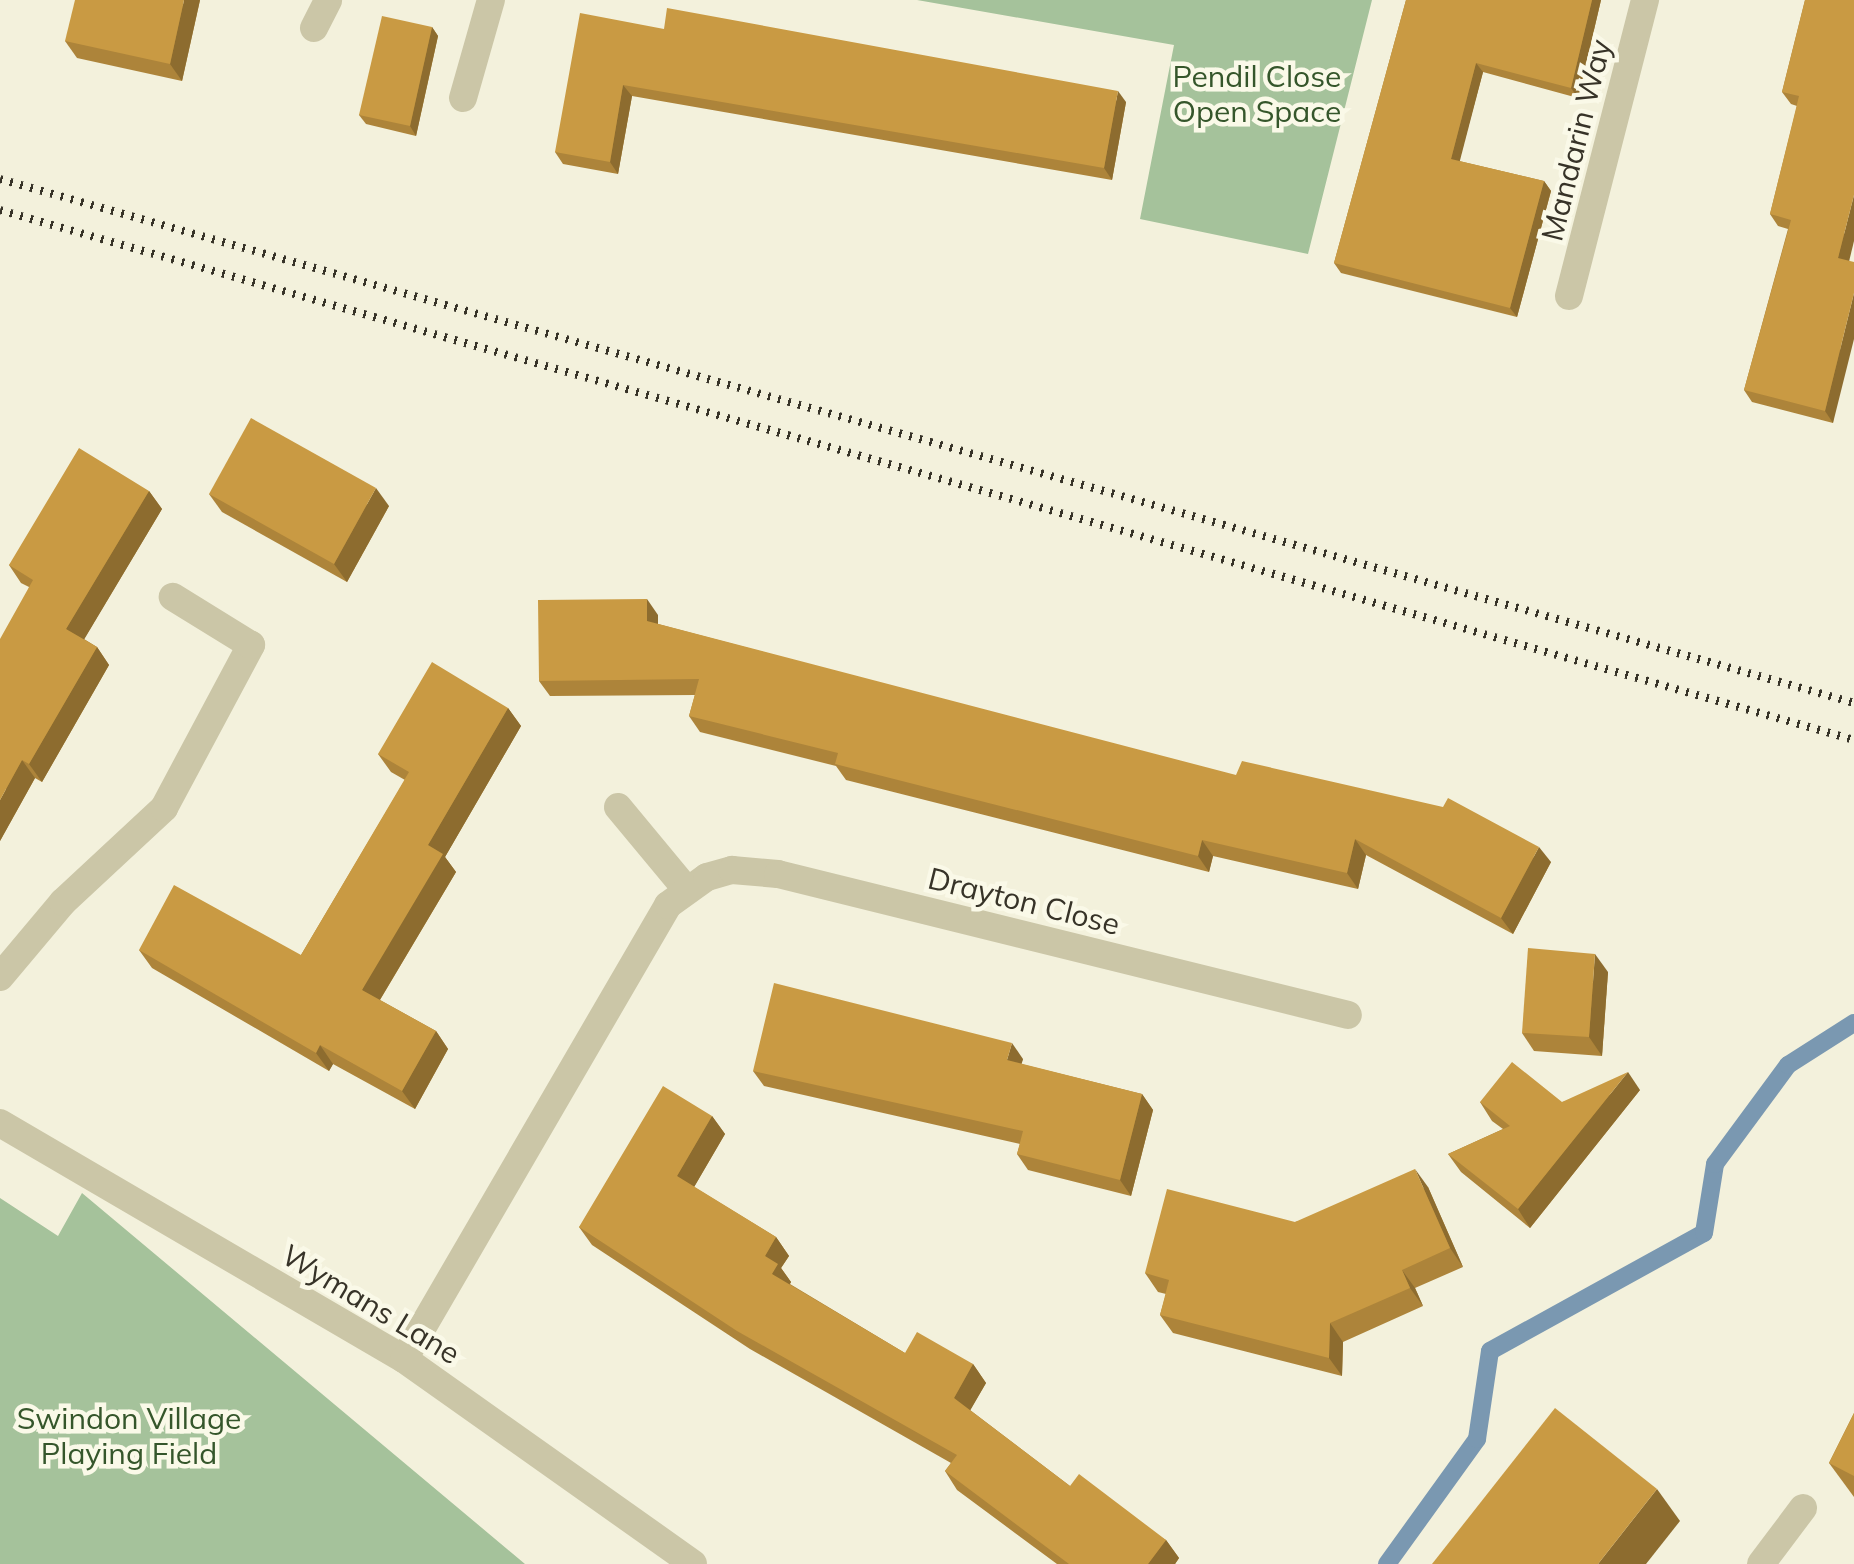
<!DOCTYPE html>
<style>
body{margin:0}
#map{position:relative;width:1854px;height:1564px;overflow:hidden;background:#f3f1dc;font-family:Mulish,sans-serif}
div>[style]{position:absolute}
.green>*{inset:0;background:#a5c29b}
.stream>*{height:18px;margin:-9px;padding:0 9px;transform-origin:9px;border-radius:9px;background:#7a98b1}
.service>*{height:28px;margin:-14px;padding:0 14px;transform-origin:14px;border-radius:14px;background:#cbc6a7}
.minor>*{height:28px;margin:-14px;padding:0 14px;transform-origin:14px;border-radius:14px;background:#cbc6a7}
.tertiary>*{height:28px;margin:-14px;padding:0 14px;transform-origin:14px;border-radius:14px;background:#cbc6a7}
.rail>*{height:8px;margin-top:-4px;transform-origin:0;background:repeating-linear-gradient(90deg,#373328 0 2.5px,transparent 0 10.5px)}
.wall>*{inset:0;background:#ad843a}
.shaded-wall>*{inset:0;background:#8d6c2f}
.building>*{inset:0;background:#c99a43}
span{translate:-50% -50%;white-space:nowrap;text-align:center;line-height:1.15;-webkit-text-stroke:9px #faf9e8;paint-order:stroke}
.park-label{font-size:30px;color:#35562b}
.street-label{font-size:30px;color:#373328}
</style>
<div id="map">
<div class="green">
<i style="clip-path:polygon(917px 0,1372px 0,1308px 254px,1140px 219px,1174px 45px)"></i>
<i style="clip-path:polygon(82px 1193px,525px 1564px,0 1564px,0 1198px,58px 1236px)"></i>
</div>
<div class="stream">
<i style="left:1387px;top:1564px;width:154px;rotate:-54.2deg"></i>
<i style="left:1477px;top:1439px;width:89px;rotate:-81.6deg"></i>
<i style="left:1490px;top:1351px;width:244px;rotate:-28.9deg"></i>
<i style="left:1704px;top:1233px;width:70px;rotate:-80.9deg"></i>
<i style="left:1715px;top:1164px;width:123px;rotate:-53.6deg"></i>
<i style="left:1788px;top:1065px;width:78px;rotate:-32.5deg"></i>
</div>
<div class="service">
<i style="left:463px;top:98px;width:102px;rotate:-74.1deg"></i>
<i style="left:1761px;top:1564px;width:70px;rotate:-53.1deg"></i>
</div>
<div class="minor">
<i style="left:314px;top:28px;width:31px;rotate:-63deg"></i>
<i style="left:1569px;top:296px;width:306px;rotate:-75.6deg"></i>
<i style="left:618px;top:807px;width:107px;rotate:50.3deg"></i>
<i style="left:0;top:977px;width:98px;rotate:-50deg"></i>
<i style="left:63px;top:902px;width:138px;rotate:-42.9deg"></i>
<i style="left:164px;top:808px;width:185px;rotate:-61.9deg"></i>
<i style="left:251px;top:645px;width:92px;rotate:-148.4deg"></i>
<i style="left:404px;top:1359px;width:525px;rotate:-59.82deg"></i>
<i style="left:668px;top:905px;width:48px;rotate:-35.7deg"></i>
<i style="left:707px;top:877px;width:26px;rotate:-16deg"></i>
<i style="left:732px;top:870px;width:46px;rotate:5deg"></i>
<i style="left:778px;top:874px;width:587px;rotate:13.89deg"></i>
</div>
<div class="tertiary">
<i style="left:0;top:1123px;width:468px;rotate:30.3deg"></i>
<i style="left:404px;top:1359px;width:354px;rotate:35.3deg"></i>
</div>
<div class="rail">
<i style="left:0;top:179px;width:1927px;rotate:15.78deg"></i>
<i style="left:0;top:210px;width:1928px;rotate:15.95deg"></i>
</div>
<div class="wall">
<i style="clip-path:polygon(200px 0,182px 81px,77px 58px,65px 41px)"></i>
<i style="clip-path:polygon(1406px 0,1601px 0,1578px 98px,1483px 72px,1459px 161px,1544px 181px,1551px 191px,1517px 317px,1341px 273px,1334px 263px)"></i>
<i style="clip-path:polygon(1805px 0,1849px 261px,1833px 423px,1752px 402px,1744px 390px,1788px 229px,1778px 226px,1770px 214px,1797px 106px,1791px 104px,1782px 92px)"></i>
<i style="clip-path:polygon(432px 27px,438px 36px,416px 136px,366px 124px,359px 115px)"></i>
<i style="clip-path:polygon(664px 29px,1126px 102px,1112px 180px,632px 96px,618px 174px,563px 164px,555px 152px)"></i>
<i style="clip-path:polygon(149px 491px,162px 509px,84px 639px,97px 647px,109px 665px,42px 782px,35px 778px,0 841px,29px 587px,21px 583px,9px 565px)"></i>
<i style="clip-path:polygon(209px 494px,389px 506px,347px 582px,222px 512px)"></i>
<i style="clip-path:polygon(658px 615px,658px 624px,1551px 862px,1513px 934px,1366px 855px,1358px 889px,1213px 856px,1209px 872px,846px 780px,836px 766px,700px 732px,689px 716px,695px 695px,550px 696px,539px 681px)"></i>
<i style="clip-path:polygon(508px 708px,521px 726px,445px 857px,456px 872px,380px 1000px,436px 1031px,448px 1049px,415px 1109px,333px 1064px,329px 1071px,152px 968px,139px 950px,301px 955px,405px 780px,391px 772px,378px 754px)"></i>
<i style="clip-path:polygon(1608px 972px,1602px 1056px,1534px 1051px,1522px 1033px)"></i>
<i style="clip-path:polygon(1023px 1059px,1021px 1064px,1142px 1094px,1153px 1110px,1131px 1196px,1028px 1170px,1017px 1154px,1020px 1144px,764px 1086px,753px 1071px)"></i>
<i style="clip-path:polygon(1640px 1090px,1530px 1228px,1461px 1172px,1448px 1154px,1503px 1129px,1492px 1121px,1480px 1102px,1562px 1102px)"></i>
<i style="clip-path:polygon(712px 1116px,725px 1134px,694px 1187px,776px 1237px,789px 1256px,781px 1268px,791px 1282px,790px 1284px,905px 1353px,973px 1364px,986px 1383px,970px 1410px,1070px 1486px,1166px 1540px,1179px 1558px,1175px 1564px,1057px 1564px,957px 1490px,945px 1471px,951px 1463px,750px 1349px,592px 1245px,579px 1227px)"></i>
<i style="clip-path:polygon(1428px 1187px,1463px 1267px,1415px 1288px,1423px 1306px,1343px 1342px,1342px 1376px,1173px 1333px,1160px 1315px,1166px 1294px,1158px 1292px,1145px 1273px,1295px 1222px)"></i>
<i style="clip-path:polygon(1854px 1413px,1854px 1497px,1829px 1463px)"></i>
</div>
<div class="shaded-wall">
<i style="clip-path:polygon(184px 0,200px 0,182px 81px,170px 64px)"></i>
<i style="clip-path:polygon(1592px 0,1601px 0,1578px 98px,1571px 88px)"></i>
<i style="clip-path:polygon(432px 27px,438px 36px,416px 136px,410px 126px)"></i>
<i style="clip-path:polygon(1476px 63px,1483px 72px,1458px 168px,1451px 159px)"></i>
<i style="clip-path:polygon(623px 85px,632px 96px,618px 174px,610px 162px)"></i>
<i style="clip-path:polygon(1118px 91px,1126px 102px,1112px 180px,1104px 168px)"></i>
<i style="clip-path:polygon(1544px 181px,1551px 191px,1517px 317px,1510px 308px)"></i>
<i style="clip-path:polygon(1854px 195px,1854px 241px,1847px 270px,1838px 258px)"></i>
<i style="clip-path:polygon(1854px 293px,1854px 339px,1833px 423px,1825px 411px)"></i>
<i style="clip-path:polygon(376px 488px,389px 506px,347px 582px,334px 564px)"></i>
<i style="clip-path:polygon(149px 491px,162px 509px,79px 648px,66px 629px)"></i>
<i style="clip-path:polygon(647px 599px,658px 615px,658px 637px,647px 621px)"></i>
<i style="clip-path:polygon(97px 647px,109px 665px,42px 782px,29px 764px)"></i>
<i style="clip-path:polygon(508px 708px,521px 726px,445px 857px,456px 872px,375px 1008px,362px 990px,428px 845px)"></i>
<i style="clip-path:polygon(22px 760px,35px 778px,0 841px,0 800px)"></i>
<i style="clip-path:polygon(1355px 839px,1366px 855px,1358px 889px,1347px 873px)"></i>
<i style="clip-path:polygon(1202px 840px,1213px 856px,1209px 872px,1198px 856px)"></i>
<i style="clip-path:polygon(1539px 847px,1551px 862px,1513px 934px,1501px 918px)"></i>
<i style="clip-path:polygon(1595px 954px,1608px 972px,1602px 1056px,1589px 1037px)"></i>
<i style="clip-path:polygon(436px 1031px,448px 1049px,415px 1109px,402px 1091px)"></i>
<i style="clip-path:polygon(1012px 1043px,1023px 1059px,1018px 1076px,1007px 1060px)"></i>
<i style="clip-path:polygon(320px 1045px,333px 1064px,329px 1071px,316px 1053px)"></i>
<i style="clip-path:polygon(1628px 1072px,1640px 1090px,1530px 1228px,1518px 1209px)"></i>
<i style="clip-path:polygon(1142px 1094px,1153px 1110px,1131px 1196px,1120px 1180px)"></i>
<i style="clip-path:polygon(712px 1116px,725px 1134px,690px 1194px,677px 1176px)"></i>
<i style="clip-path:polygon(1415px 1169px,1428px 1187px,1463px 1267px,1450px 1248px)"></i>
<i style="clip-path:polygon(776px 1237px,789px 1256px,781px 1268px,791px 1282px,785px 1292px,772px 1274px,765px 1256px)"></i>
<i style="clip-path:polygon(1402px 1270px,1415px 1288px,1423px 1306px,1410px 1288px)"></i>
<i style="clip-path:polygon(1330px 1323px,1343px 1342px,1342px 1376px,1329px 1358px)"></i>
<i style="clip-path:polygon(973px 1364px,986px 1383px,967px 1416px,954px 1398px)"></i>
<i style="clip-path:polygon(1657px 1489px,1680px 1521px,1646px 1564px,1598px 1564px)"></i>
<i style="clip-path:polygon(1166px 1540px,1179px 1558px,1175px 1564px,1148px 1564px)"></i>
</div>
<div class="building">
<i style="clip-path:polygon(75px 0,184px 0,170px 64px,65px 41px)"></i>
<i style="clip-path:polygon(1406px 0,1592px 0,1571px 88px,1476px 63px,1451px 159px,1544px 181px,1510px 308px,1334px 263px)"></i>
<i style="clip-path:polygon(1805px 0,1854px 0,1854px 195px,1838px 258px,1854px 262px,1854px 293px,1825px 411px,1744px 390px,1791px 220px,1770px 214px,1799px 96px,1782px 92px)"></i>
<i style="clip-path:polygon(667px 8px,1118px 91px,1104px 168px,623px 85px,610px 162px,555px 152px,580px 13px,664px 29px)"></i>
<i style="clip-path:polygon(382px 16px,432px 27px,410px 126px,359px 115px)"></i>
<i style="clip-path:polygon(251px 418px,376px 488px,334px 564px,209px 494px)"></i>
<i style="clip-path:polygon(79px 448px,149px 491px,66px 629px,97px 647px,29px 764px,22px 760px,0 800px,0 639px,33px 580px,9px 565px)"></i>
<i style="clip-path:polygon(647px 599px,647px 621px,1236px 775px,1242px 761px,1443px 807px,1448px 798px,1539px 847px,1501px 918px,1355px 839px,1347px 873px,1202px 840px,1198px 856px,835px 764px,838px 753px,689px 716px,699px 679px,539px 681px,538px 600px)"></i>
<i style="clip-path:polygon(432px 662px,508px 708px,428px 845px,443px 854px,362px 990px,436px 1031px,402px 1091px,320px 1045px,316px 1053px,139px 950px,174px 885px,301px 955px,409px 772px,378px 754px)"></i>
<i style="clip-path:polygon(1528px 948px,1595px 954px,1589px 1037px,1522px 1033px)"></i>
<i style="clip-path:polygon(774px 983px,1012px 1043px,1007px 1060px,1142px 1094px,1120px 1180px,1017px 1154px,1023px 1131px,753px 1071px)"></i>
<i style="clip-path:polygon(1512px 1062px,1562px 1102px,1628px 1072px,1518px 1209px,1448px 1154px,1510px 1126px,1480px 1102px)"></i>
<i style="clip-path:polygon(663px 1086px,712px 1116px,677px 1176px,776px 1237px,765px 1256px,778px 1264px,772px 1274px,905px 1353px,917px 1332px,973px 1364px,954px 1398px,1070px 1486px,1079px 1474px,1166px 1540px,1148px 1564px,1069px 1564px,945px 1471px,957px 1455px,737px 1331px,579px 1227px)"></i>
<i style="clip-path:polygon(1415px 1169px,1450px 1248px,1402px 1270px,1410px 1288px,1330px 1323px,1329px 1358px,1160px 1315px,1169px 1280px,1145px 1273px,1167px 1189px,1295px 1222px)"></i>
<i style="clip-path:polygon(1555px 1408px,1657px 1489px,1598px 1564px,1432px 1564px)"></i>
<i style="clip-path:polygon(1854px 1413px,1854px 1476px,1829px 1463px)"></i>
</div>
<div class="park-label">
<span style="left:1257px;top:93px">Pendil Close<br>Open Space</span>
<span style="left:129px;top:1435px">Swindon Village<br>Playing Field</span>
</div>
<div class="street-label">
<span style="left:1576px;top:140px;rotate:-76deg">Mandarin Way</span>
<span style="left:1024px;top:901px;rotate:14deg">Drayton Close</span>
<span style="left:371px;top:1304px;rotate:31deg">Wymans Lane</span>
</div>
</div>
